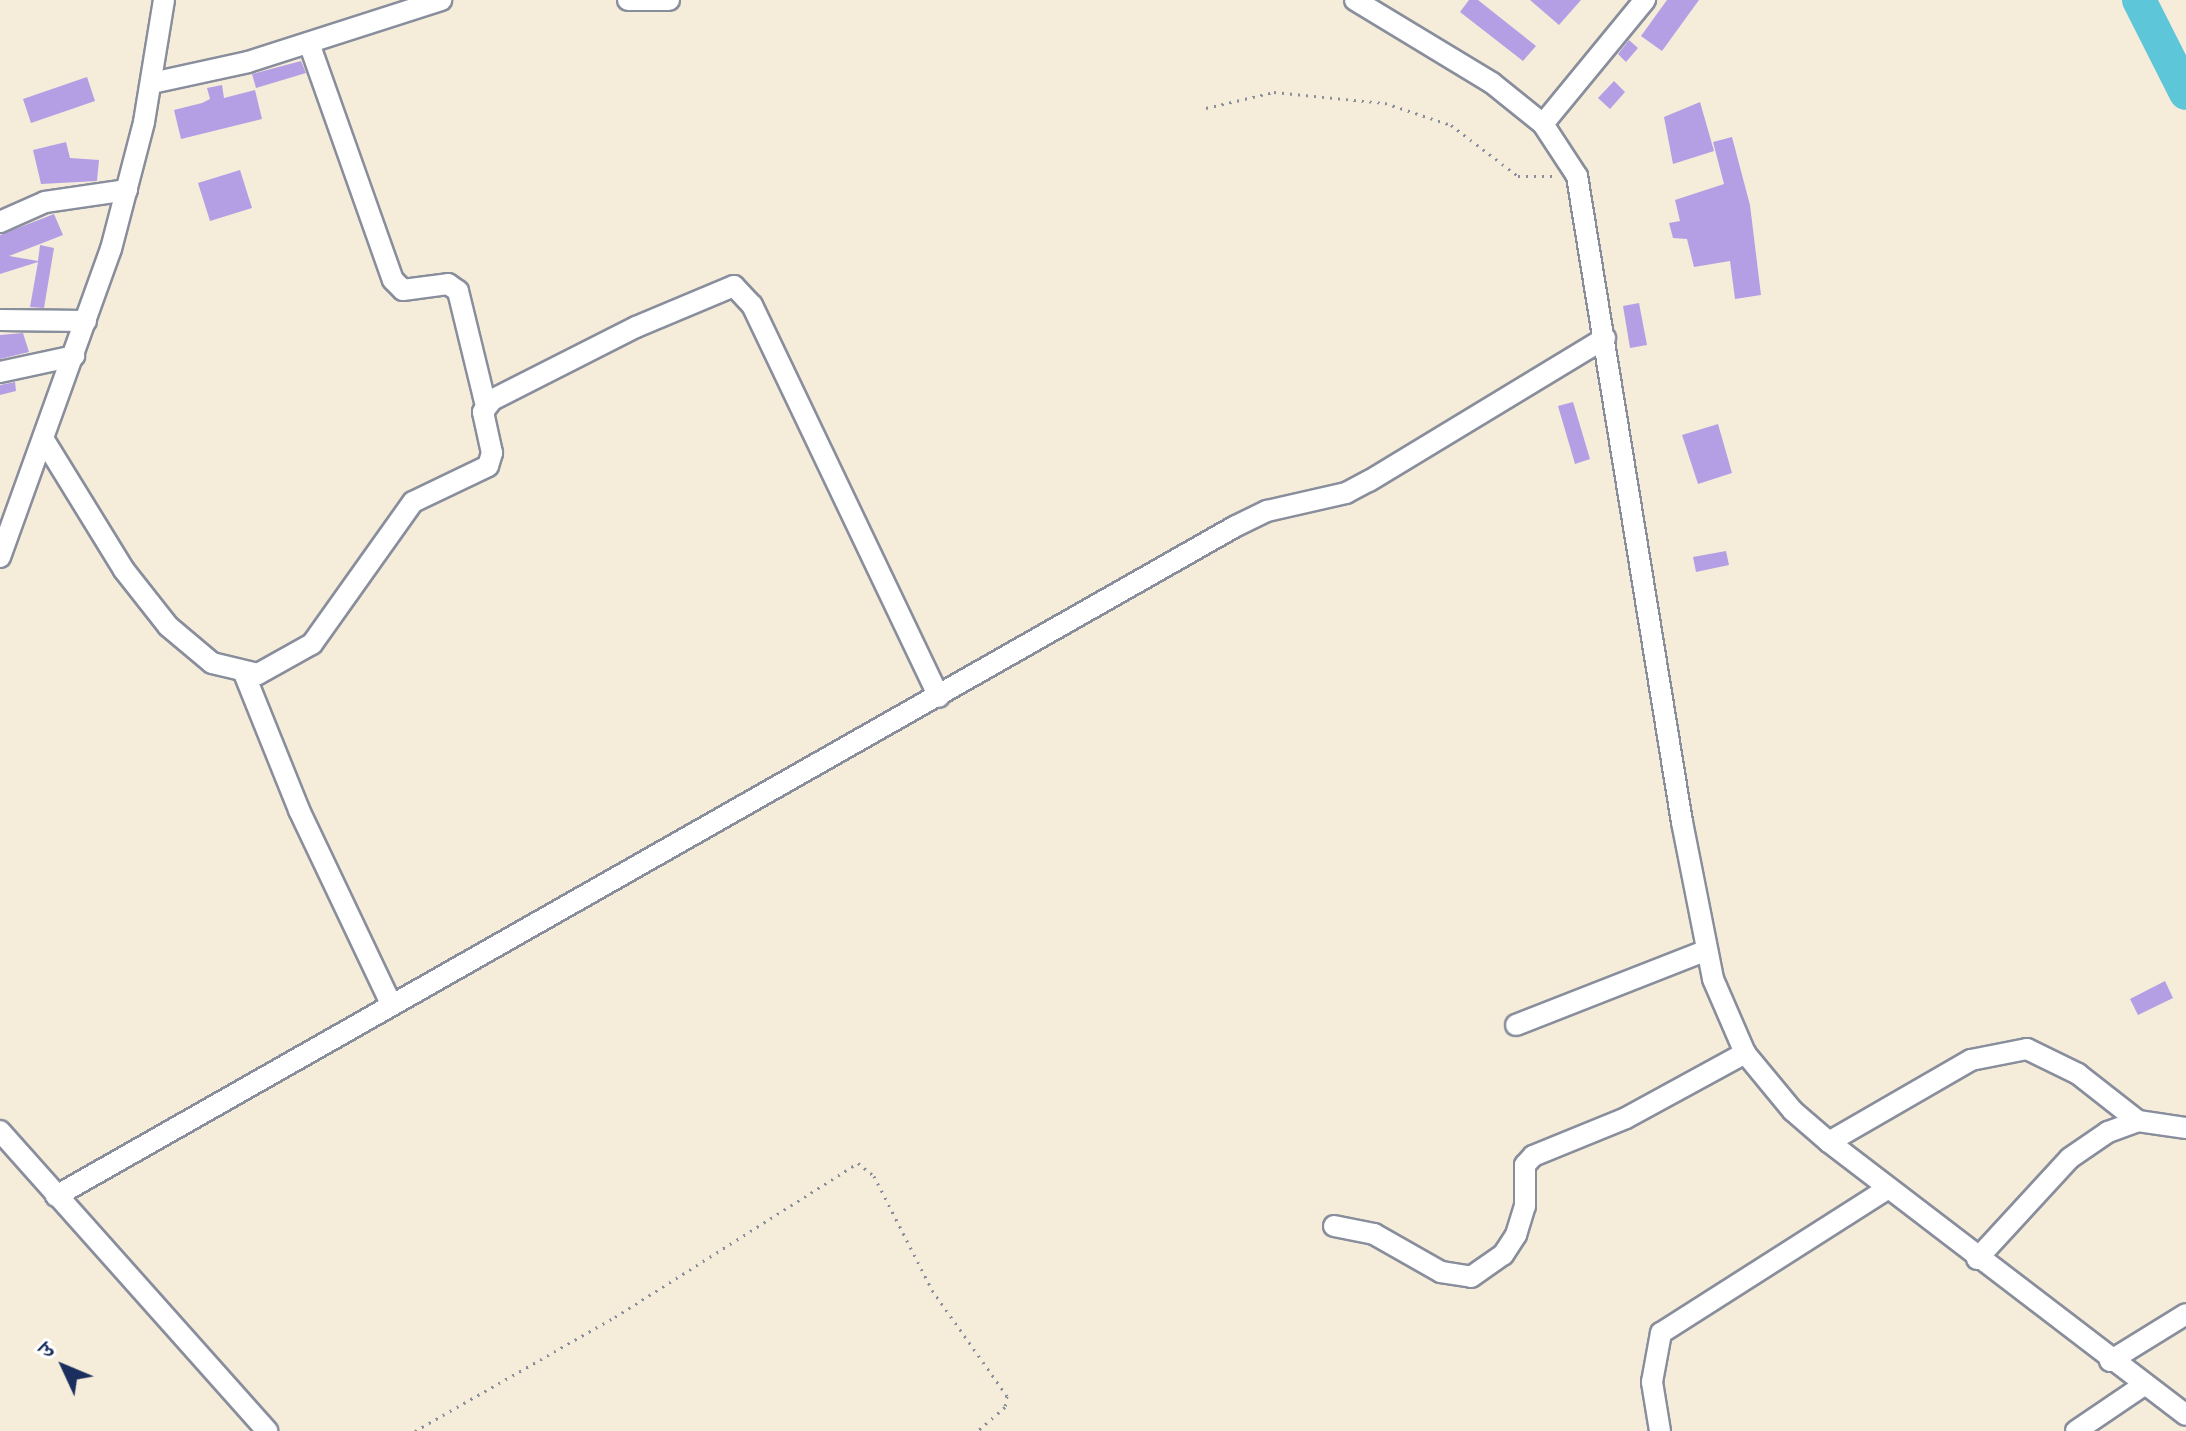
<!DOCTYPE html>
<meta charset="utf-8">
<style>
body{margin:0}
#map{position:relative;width:2186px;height:1431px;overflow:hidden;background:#f6ecda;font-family:Alegreya,"Noto Serif Devanagari",serif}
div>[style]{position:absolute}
.river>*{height:34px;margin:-17px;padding:0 17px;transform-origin:17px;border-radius:17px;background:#5dc6d8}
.building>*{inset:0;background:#b49fe5}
.path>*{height:3px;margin-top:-1.5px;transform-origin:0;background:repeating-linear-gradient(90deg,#888e9c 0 2px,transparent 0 8px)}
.roads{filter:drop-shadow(2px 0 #888e9c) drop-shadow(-2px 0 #888e9c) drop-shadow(0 2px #888e9c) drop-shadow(0 -2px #888e9c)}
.minor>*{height:20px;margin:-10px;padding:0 10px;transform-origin:10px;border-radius:10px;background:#fff}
span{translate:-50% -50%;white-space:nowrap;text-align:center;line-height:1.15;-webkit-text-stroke:8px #fff;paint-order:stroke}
.north{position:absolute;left:24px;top:1327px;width:80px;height:80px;-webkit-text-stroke:6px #fff;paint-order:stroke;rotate:314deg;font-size:22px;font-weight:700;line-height:32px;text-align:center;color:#1b2f5e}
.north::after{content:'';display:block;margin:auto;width:28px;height:36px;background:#1b2f5e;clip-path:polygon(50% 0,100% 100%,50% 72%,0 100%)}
</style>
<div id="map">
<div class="river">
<i style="left:2139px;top:0;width:104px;rotate:63.2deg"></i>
</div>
<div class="building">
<i style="clip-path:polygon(1469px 0,1478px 0,1536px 46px,1523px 61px,1460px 12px)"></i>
<i style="clip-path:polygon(1530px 0,1581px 0,1559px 25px)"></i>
<i style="clip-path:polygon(1667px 0,1699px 0,1662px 51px,1641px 36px)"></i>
<i style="clip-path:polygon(1629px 40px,1638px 48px,1626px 62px,1618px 54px)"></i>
<i style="clip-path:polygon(301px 61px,306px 73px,256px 88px,252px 74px)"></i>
<i style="clip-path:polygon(87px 77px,95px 101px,31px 123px,23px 99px)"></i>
<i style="clip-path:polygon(1614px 81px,1625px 92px,1610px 109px,1598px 98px)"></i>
<i style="clip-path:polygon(222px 85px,224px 98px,255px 90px,262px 119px,181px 139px,174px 110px,202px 103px,210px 99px,207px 88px)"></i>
<i style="clip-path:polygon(1700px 102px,1714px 151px,1673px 164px,1664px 117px)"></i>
<i style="clip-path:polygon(1732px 137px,1750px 205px,1761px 295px,1735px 299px,1730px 261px,1694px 267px,1687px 239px,1673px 238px,1669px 223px,1680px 221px,1675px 200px,1724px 184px,1713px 142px)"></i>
<i style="clip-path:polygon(66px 142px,70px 158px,99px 160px,97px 181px,41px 184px,33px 150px)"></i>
<i style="clip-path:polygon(240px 170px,252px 208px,210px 221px,198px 183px)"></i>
<i style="clip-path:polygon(54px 214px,63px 235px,9px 256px,38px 261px,40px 245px,54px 248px,44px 308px,30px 307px,38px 262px,0 274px,0 235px)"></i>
<i style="clip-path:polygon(1639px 303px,1647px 345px,1630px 348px,1623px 306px)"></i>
<i style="clip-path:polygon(23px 333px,29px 352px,0 359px,0 335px)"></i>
<i style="clip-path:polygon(15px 382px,16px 391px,0 395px,0 385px)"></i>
<i style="clip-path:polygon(1573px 402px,1590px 459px,1575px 464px,1558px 406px)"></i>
<i style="clip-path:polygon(1718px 424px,1732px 473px,1698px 484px,1682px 435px)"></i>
<i style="clip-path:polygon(1726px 551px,1729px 565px,1696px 572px,1693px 557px)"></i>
<i style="clip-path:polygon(2165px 981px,2173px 998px,2138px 1015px,2130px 999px)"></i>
</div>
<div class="path">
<i style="left:1206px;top:108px;width:70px;rotate:-13.2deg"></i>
<i style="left:1274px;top:92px;width:112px;rotate:5.7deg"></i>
<i style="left:1385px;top:103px;width:70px;rotate:18.4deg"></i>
<i style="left:1451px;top:125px;width:84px;rotate:37.3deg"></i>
<i style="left:1518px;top:176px;width:37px"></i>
<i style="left:415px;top:1431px;width:230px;rotate:-29.7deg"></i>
<i style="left:615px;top:1317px;width:288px;rotate:-32.4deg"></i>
<i style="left:858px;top:1163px;width:21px;rotate:39deg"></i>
<i style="left:874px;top:1176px;width:128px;rotate:63deg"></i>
<i style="left:932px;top:1290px;width:130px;rotate:54.7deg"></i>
<i style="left:1007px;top:1396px;width:11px;rotate:100deg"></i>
<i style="left:1005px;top:1407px;width:37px;rotate:139deg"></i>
</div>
<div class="roads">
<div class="minor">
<i style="left:628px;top:0;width:41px"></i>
<i style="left:1355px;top:0;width:160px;rotate:31.2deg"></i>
<i style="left:1492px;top:83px;width:65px;rotate:38.8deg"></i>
<i style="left:1543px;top:124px;width:62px;rotate:56.8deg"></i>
<i style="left:1577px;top:176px;width:654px;rotate:80.77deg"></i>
<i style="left:1682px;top:822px;width:160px;rotate:78.8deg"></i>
<i style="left:1713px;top:979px;width:81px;rotate:66.6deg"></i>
<i style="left:1745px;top:1053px;width:75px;rotate:50.4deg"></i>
<i style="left:1793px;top:1111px;width:48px;rotate:40.7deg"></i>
<i style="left:1829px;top:1142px;width:449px;rotate:37.4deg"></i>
<i style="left:309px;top:43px;width:251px;rotate:70.5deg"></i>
<i style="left:393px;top:280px;width:14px;rotate:45deg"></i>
<i style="left:403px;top:290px;width:45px;rotate:-7.6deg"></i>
<i style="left:448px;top:284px;width:12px;rotate:35deg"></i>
<i style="left:458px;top:291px;width:118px;rotate:76.3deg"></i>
<i style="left:152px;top:83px;width:98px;rotate:-12.3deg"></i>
<i style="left:248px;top:62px;width:203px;rotate:-17.8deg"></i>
<i style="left:1543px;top:124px;width:161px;rotate:-50.6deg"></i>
<i style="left:0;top:222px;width:49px;rotate:-24deg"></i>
<i style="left:45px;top:202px;width:83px;rotate:-8.3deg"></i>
<i style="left:0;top:320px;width:86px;rotate:0.7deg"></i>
<i style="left:0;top:372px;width:76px;rotate:-12.2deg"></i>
<i style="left:44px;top:440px;width:153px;rotate:58.4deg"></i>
<i style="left:124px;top:570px;width:71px;rotate:51.8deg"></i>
<i style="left:168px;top:626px;width:57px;rotate:40.1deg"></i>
<i style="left:212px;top:663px;width:47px;rotate:13.4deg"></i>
<i style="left:258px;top:674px;width:62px;rotate:-29.1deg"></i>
<i style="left:312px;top:644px;width:174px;rotate:-54.6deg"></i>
<i style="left:413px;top:502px;width:83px;rotate:-25.6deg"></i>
<i style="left:488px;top:466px;width:14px;rotate:-73deg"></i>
<i style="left:492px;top:453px;width:42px;rotate:-102.4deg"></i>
<i style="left:483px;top:412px;width:15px;rotate:-53deg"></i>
<i style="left:492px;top:400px;width:161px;rotate:-26.9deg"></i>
<i style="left:636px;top:327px;width:106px;rotate:-22.7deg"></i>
<i style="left:734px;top:286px;width:26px;rotate:47deg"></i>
<i style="left:752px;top:305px;width:434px;rotate:64.5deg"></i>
<i style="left:0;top:557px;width:327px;rotate:-70.2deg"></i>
<i style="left:111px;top:249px;width:131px;rotate:-75.4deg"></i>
<i style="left:144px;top:122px;width:124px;rotate:-80.7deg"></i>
<i style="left:244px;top:673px;width:148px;rotate:68.1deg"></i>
<i style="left:299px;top:810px;width:215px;rotate:64.6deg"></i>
<i style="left:1516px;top:1025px;width:205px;rotate:-21.4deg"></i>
<i style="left:0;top:1131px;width:402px;rotate:48.3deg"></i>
<i style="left:1829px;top:1142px;width:164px;rotate:-30deg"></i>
<i style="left:1971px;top:1060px;width:57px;rotate:-11.1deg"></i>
<i style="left:2027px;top:1049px;width:57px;rotate:26.1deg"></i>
<i style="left:2078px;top:1074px;width:76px;rotate:38.1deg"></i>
<i style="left:2138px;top:1121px;width:49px;rotate:8.3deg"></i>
<i style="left:56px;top:1196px;width:1355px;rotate:-29.59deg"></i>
<i style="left:1234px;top:527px;width:37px;rotate:-26deg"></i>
<i style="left:1267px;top:511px;width:81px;rotate:-12.8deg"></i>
<i style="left:1346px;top:493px;width:26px;rotate:-28deg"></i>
<i style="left:1369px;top:481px;width:276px;rotate:-31.2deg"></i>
<i style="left:1334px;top:1226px;width:41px;rotate:11.3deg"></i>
<i style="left:1374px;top:1234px;width:77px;rotate:29.6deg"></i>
<i style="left:1441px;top:1272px;width:30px;rotate:9deg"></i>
<i style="left:1471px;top:1277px;width:39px;rotate:-35deg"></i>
<i style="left:1503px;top:1255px;width:24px;rotate:-57deg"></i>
<i style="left:1516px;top:1235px;width:30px;rotate:-73deg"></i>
<i style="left:1525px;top:1206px;width:41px;rotate:-90deg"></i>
<i style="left:1525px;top:1165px;width:12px;rotate:-48deg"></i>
<i style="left:1533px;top:1156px;width:100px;rotate:-22.2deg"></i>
<i style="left:1626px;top:1118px;width:136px;rotate:-28.6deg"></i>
<i style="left:1977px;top:1259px;width:137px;rotate:-47.4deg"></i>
<i style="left:2070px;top:1158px;width:46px;rotate:-34.4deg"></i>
<i style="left:2108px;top:1132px;width:32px;rotate:-20deg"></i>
<i style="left:2110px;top:1361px;width:89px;rotate:-31.7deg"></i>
<i style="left:1660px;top:1431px;width:50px;rotate:-99.3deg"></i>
<i style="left:1652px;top:1382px;width:50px;rotate:-79.6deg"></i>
<i style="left:1661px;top:1333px;width:268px;rotate:-32.5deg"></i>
<i style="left:2076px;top:1431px;width:82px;rotate:-34.1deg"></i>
</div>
</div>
<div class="north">उ</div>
</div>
